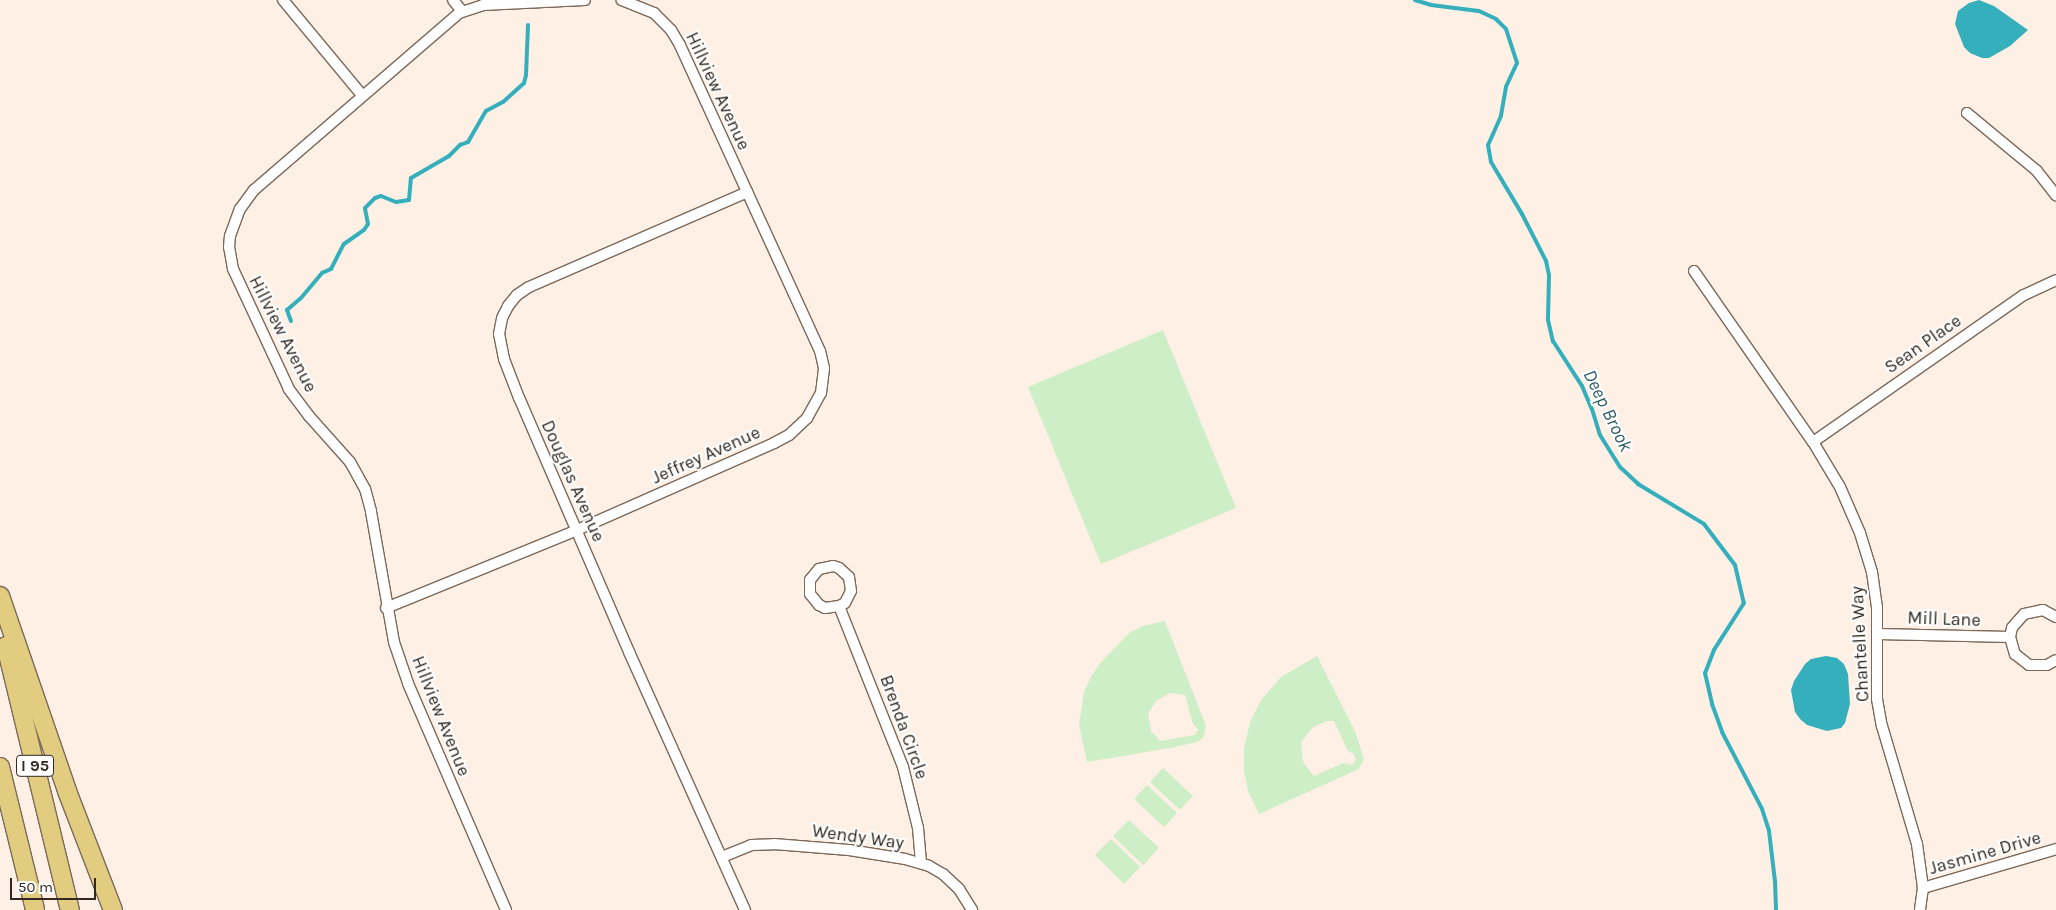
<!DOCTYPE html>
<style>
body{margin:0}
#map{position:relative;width:2056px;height:910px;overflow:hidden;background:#fef0e5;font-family:Karla,sans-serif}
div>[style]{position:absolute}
.green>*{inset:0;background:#cdeec7}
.water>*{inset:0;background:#35afbc}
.stream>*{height:4px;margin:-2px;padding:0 2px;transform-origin:2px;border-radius:2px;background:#35afbc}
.roads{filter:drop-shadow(1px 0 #7c6859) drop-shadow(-1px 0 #7c6859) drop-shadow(0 1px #7c6859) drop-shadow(0 -1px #7c6859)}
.minor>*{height:10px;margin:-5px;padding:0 5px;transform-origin:5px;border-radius:5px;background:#fff}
.motorway>*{height:18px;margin:-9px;padding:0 9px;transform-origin:9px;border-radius:9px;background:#e2cc80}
span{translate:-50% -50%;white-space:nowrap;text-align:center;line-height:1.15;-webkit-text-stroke:4px #fff;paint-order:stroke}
.shield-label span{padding:1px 4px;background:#fff;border:1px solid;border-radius:4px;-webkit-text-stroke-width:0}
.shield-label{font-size:16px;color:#302821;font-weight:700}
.street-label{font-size:18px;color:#302821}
.water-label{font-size:19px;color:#2f6066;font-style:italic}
.scale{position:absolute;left:10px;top:878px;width:86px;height:22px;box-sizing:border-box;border:2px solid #302821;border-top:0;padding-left:6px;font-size:15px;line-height:18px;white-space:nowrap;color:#302821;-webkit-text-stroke:4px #fff;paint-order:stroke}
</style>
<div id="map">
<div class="green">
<i style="clip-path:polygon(1163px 330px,1236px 508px,1101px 564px,1028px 387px)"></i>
<i style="clip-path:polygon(evenodd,1165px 621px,1206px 726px,1203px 738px,1197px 742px,1170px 748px,1087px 762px,1079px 725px,1084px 692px,1092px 675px,1101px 662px,1129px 633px,1143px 626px,1165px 621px,1170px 693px,1185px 695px,1193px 724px,1198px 730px,1195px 735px,1160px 741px,1151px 731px,1148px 714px,1156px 701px,1170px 693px)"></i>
<i style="clip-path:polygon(evenodd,1317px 656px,1355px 731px,1364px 759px,1359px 769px,1259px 814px,1248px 791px,1244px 770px,1244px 748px,1250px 722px,1261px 700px,1281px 677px,1317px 656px,1327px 721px,1334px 721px,1348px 751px,1353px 753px,1356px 759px,1352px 765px,1343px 763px,1314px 776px,1303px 762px,1301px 742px,1313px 727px,1327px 721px)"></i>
<i style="clip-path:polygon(1163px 768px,1193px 796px,1180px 810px,1150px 782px)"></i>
<i style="clip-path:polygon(1147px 785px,1177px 813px,1164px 827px,1134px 799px)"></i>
<i style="clip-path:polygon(1129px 820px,1159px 848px,1143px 865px,1113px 836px)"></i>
<i style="clip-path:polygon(1111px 839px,1140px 867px,1124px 884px,1095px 855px)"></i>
</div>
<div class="water">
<i style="clip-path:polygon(1979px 0,1994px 6px,2028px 30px,2010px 46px,1989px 58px,1982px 58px,1970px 53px,1964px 47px,1955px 24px,1958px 11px,1969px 3px)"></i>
<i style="clip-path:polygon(1826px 656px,1837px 658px,1844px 664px,1848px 674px,1850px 704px,1845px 723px,1841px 728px,1827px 731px,1807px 725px,1800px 719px,1795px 712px,1791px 690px,1794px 681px,1805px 664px,1811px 659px)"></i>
</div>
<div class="stream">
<i style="left:1415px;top:0;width:17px;rotate:17deg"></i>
<i style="left:1431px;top:5px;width:48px;rotate:7.1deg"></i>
<i style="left:1479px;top:11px;width:19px;rotate:25deg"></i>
<i style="left:1496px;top:19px;width:14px;rotate:45deg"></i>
<i style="left:1506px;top:29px;width:36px;rotate:72deg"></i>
<i style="left:1517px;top:63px;width:26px;rotate:115deg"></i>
<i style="left:1506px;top:87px;width:29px;rotate:100deg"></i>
<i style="left:1501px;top:116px;width:32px;rotate:114deg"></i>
<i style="left:1488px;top:145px;width:17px;rotate:80deg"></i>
<i style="left:1491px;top:162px;width:61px;rotate:59.2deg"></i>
<i style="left:1522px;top:214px;width:53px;rotate:62.9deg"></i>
<i style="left:1546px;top:261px;width:14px;rotate:78deg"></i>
<i style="left:1549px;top:275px;width:45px;rotate:91.3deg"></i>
<i style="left:1548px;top:320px;width:22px;rotate:77deg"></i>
<i style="left:1553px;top:341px;width:54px;rotate:57.2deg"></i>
<i style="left:1582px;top:386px;width:25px;rotate:67deg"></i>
<i style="left:1592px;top:409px;width:27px;rotate:73deg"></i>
<i style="left:1600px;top:435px;width:38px;rotate:58deg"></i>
<i style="left:1620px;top:467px;width:25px;rotate:43deg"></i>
<i style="left:1638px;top:484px;width:77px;rotate:31.2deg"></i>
<i style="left:1704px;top:524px;width:51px;rotate:52.9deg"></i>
<i style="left:1735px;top:565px;width:39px;rotate:77deg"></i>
<i style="left:1744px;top:603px;width:56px;rotate:122.6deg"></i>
<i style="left:1714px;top:650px;width:25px;rotate:111deg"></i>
<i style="left:1705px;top:673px;width:32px;rotate:77deg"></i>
<i style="left:1712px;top:704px;width:30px;rotate:70deg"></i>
<i style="left:1722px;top:732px;width:87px;rotate:62.5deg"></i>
<i style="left:1762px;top:809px;width:23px;rotate:72deg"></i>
<i style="left:1769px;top:831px;width:50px;rotate:83.2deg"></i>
<i style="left:1775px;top:881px;width:29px;rotate:88deg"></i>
<i style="left:291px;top:321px;width:12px;rotate:-110deg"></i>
<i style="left:287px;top:310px;width:18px;rotate:-41deg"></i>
<i style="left:301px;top:298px;width:33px;rotate:-50deg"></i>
<i style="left:322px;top:273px;width:10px;rotate:-24deg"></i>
<i style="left:331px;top:269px;width:28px;rotate:-63deg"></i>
<i style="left:344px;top:244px;width:24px;rotate:-35deg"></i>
<i style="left:364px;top:230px;width:7px;rotate:-56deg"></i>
<i style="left:368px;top:224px;width:16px;rotate:-101deg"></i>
<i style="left:365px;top:208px;width:14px;rotate:-45deg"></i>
<i style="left:375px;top:198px;width:6px;rotate:-18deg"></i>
<i style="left:381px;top:196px;width:16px;rotate:22deg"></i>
<i style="left:396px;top:202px;width:13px;rotate:-9deg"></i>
<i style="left:409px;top:200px;width:22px;rotate:-85deg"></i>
<i style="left:411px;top:178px;width:44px;rotate:-30.1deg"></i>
<i style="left:449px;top:156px;width:16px;rotate:-45deg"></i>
<i style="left:460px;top:145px;width:9px;rotate:-21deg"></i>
<i style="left:468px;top:142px;width:36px;rotate:-60deg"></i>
<i style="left:486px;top:111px;width:19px;rotate:-28deg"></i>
<i style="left:503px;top:102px;width:28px;rotate:-42deg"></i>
<i style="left:524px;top:83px;width:8px;rotate:-76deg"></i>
<i style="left:526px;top:75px;width:50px;rotate:-87.7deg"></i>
</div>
<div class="roads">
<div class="minor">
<i style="left:283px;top:0;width:124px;rotate:50.3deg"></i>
<i style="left:453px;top:0;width:14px;rotate:51deg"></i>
<i style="left:1967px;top:113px;width:91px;rotate:39.6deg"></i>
<i style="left:2037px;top:171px;width:31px;rotate:52deg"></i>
<i style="left:1694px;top:271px;width:208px;rotate:55.2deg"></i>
<i style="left:1813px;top:442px;width:52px;rotate:59deg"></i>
<i style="left:1840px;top:487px;width:50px;rotate:66.5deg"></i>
<i style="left:1860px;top:533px;width:41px;rotate:72.9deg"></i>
<i style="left:1872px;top:572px;width:35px;rotate:82deg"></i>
<i style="left:1877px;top:607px;width:92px;rotate:90deg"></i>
<i style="left:1877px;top:699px;width:27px;rotate:80deg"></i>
<i style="left:1882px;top:726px;width:123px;rotate:73.5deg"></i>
<i style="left:1917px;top:844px;width:44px;rotate:82.2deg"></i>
<i style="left:1923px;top:888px;width:22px;rotate:98deg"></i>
<i style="left:1813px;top:442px;width:257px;rotate:-34.9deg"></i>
<i style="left:2024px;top:295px;width:35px;rotate:-25deg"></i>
<i style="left:839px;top:606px;width:14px;rotate:172deg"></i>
<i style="left:825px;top:608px;width:7px;rotate:-153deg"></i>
<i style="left:819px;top:605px;width:14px;rotate:-129deg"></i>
<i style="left:810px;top:594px;width:14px;rotate:-90deg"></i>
<i style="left:810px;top:580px;width:14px;rotate:-51deg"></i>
<i style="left:819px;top:569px;width:14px;rotate:-12deg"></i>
<i style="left:833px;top:566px;width:6px;rotate:18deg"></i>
<i style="left:839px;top:568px;width:13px;rotate:42deg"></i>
<i style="left:849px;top:577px;width:14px;rotate:82deg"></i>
<i style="left:851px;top:591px;width:13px;rotate:117deg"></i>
<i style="left:845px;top:603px;width:7px;rotate:153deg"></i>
<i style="left:839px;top:606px;width:173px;rotate:68.3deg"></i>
<i style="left:903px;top:767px;width:63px;rotate:76.2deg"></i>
<i style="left:918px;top:828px;width:35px;rotate:85deg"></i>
<i style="left:386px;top:608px;width:206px;rotate:-22.2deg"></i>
<i style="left:577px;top:530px;width:215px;rotate:-23.8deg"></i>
<i style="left:774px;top:443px;width:17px;rotate:-28deg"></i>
<i style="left:789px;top:435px;width:25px;rotate:-43deg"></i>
<i style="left:807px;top:418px;width:29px;rotate:-61deg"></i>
<i style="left:821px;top:393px;width:25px;rotate:-83deg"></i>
<i style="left:824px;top:368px;width:17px;rotate:-103deg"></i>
<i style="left:820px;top:351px;width:337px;rotate:-114.6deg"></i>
<i style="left:680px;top:45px;width:17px;rotate:-121deg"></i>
<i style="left:671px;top:30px;width:24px;rotate:-135deg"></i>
<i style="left:654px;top:13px;width:35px;rotate:-158deg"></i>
<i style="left:2056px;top:617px;width:15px;rotate:-152deg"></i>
<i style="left:2043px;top:610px;width:19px;rotate:168deg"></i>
<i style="left:2024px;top:614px;width:18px;rotate:131deg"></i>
<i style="left:2012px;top:628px;width:9px;rotate:103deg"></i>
<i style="left:2010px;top:637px;width:18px;rotate:74deg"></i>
<i style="left:2015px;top:654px;width:18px;rotate:38deg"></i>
<i style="left:2029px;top:665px;width:18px"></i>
<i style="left:2047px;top:665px;width:10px;rotate:-29deg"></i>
<i style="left:1878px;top:634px;width:132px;rotate:1.3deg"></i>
<i style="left:722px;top:857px;width:31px;rotate:-22deg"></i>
<i style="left:751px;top:845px;width:23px;rotate:-2deg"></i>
<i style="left:774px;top:844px;width:75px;rotate:4.6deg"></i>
<i style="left:849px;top:850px;width:57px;rotate:9.1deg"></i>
<i style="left:905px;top:859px;width:25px;rotate:16deg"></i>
<i style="left:929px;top:866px;width:16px;rotate:30deg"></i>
<i style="left:943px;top:874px;width:22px;rotate:43deg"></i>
<i style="left:959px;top:889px;width:25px;rotate:58deg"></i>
<i style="left:1923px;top:888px;width:139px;rotate:-16.3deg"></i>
<i style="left:506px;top:910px;width:247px;rotate:-113.4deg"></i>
<i style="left:408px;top:683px;width:43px;rotate:-108.9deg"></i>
<i style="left:394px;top:642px;width:133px;rotate:-100deg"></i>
<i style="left:371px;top:511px;width:23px;rotate:-105deg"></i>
<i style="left:365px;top:489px;width:31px;rotate:-119deg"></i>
<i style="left:350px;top:462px;width:62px;rotate:-131.7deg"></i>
<i style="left:309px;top:416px;width:34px;rotate:-127deg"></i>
<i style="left:289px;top:389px;width:132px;rotate:-115deg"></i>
<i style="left:233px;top:269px;width:22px;rotate:-100deg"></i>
<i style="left:229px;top:247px;width:11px;rotate:-85deg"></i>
<i style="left:230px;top:236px;width:29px;rotate:-70deg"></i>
<i style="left:240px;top:209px;width:24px;rotate:-54deg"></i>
<i style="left:254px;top:190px;width:271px;rotate:-40.8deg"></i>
<i style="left:459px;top:13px;width:25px;rotate:-18deg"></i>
<i style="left:483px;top:5px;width:102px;rotate:-2.8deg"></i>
<i style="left:745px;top:910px;width:281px;rotate:-114.2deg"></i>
<i style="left:630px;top:654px;width:279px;rotate:-113.4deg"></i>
<i style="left:519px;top:398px;width:42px;rotate:-111deg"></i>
<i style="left:504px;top:359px;width:25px;rotate:-101deg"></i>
<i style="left:499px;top:334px;width:16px;rotate:-79deg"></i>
<i style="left:502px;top:318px;width:13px;rotate:-63deg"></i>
<i style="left:508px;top:306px;width:14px;rotate:-51deg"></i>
<i style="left:517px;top:295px;width:14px;rotate:-34deg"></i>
<i style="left:529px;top:287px;width:238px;rotate:-23.5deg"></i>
</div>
<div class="motorway">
<i style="left:0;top:596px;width:206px;rotate:71deg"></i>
<i style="left:67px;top:791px;width:128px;rotate:68.9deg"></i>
<i style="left:6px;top:646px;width:272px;rotate:76.4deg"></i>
<i style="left:0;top:767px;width:147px;rotate:76.2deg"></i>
</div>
</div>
<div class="shield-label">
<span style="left:35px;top:766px">I 95</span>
</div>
<div class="street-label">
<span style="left:718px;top:91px;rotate:65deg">Hillview Avenue</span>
<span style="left:283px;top:334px;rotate:63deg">Hillview Avenue</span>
<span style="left:1923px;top:344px;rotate:-35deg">Sean Place</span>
<span style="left:706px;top:455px;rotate:-24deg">Jeffrey Avenue</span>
<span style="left:573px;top:481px;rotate:66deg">Douglas Avenue</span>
<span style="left:1944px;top:619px;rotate:2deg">Mill Lane</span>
<span style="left:1860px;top:644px;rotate:-93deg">Chantelle Way</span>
<span style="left:441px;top:716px;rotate:68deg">Hillview Avenue</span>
<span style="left:904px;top:727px;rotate:70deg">Brenda Circle</span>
<span style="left:858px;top:837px;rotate:8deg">Wendy Way</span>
<span style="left:1985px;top:853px;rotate:-16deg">Jasmine Drive</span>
</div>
<div class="water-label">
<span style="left:1607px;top:411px;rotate:64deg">Deep Brook</span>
</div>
<div class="scale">50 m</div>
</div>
